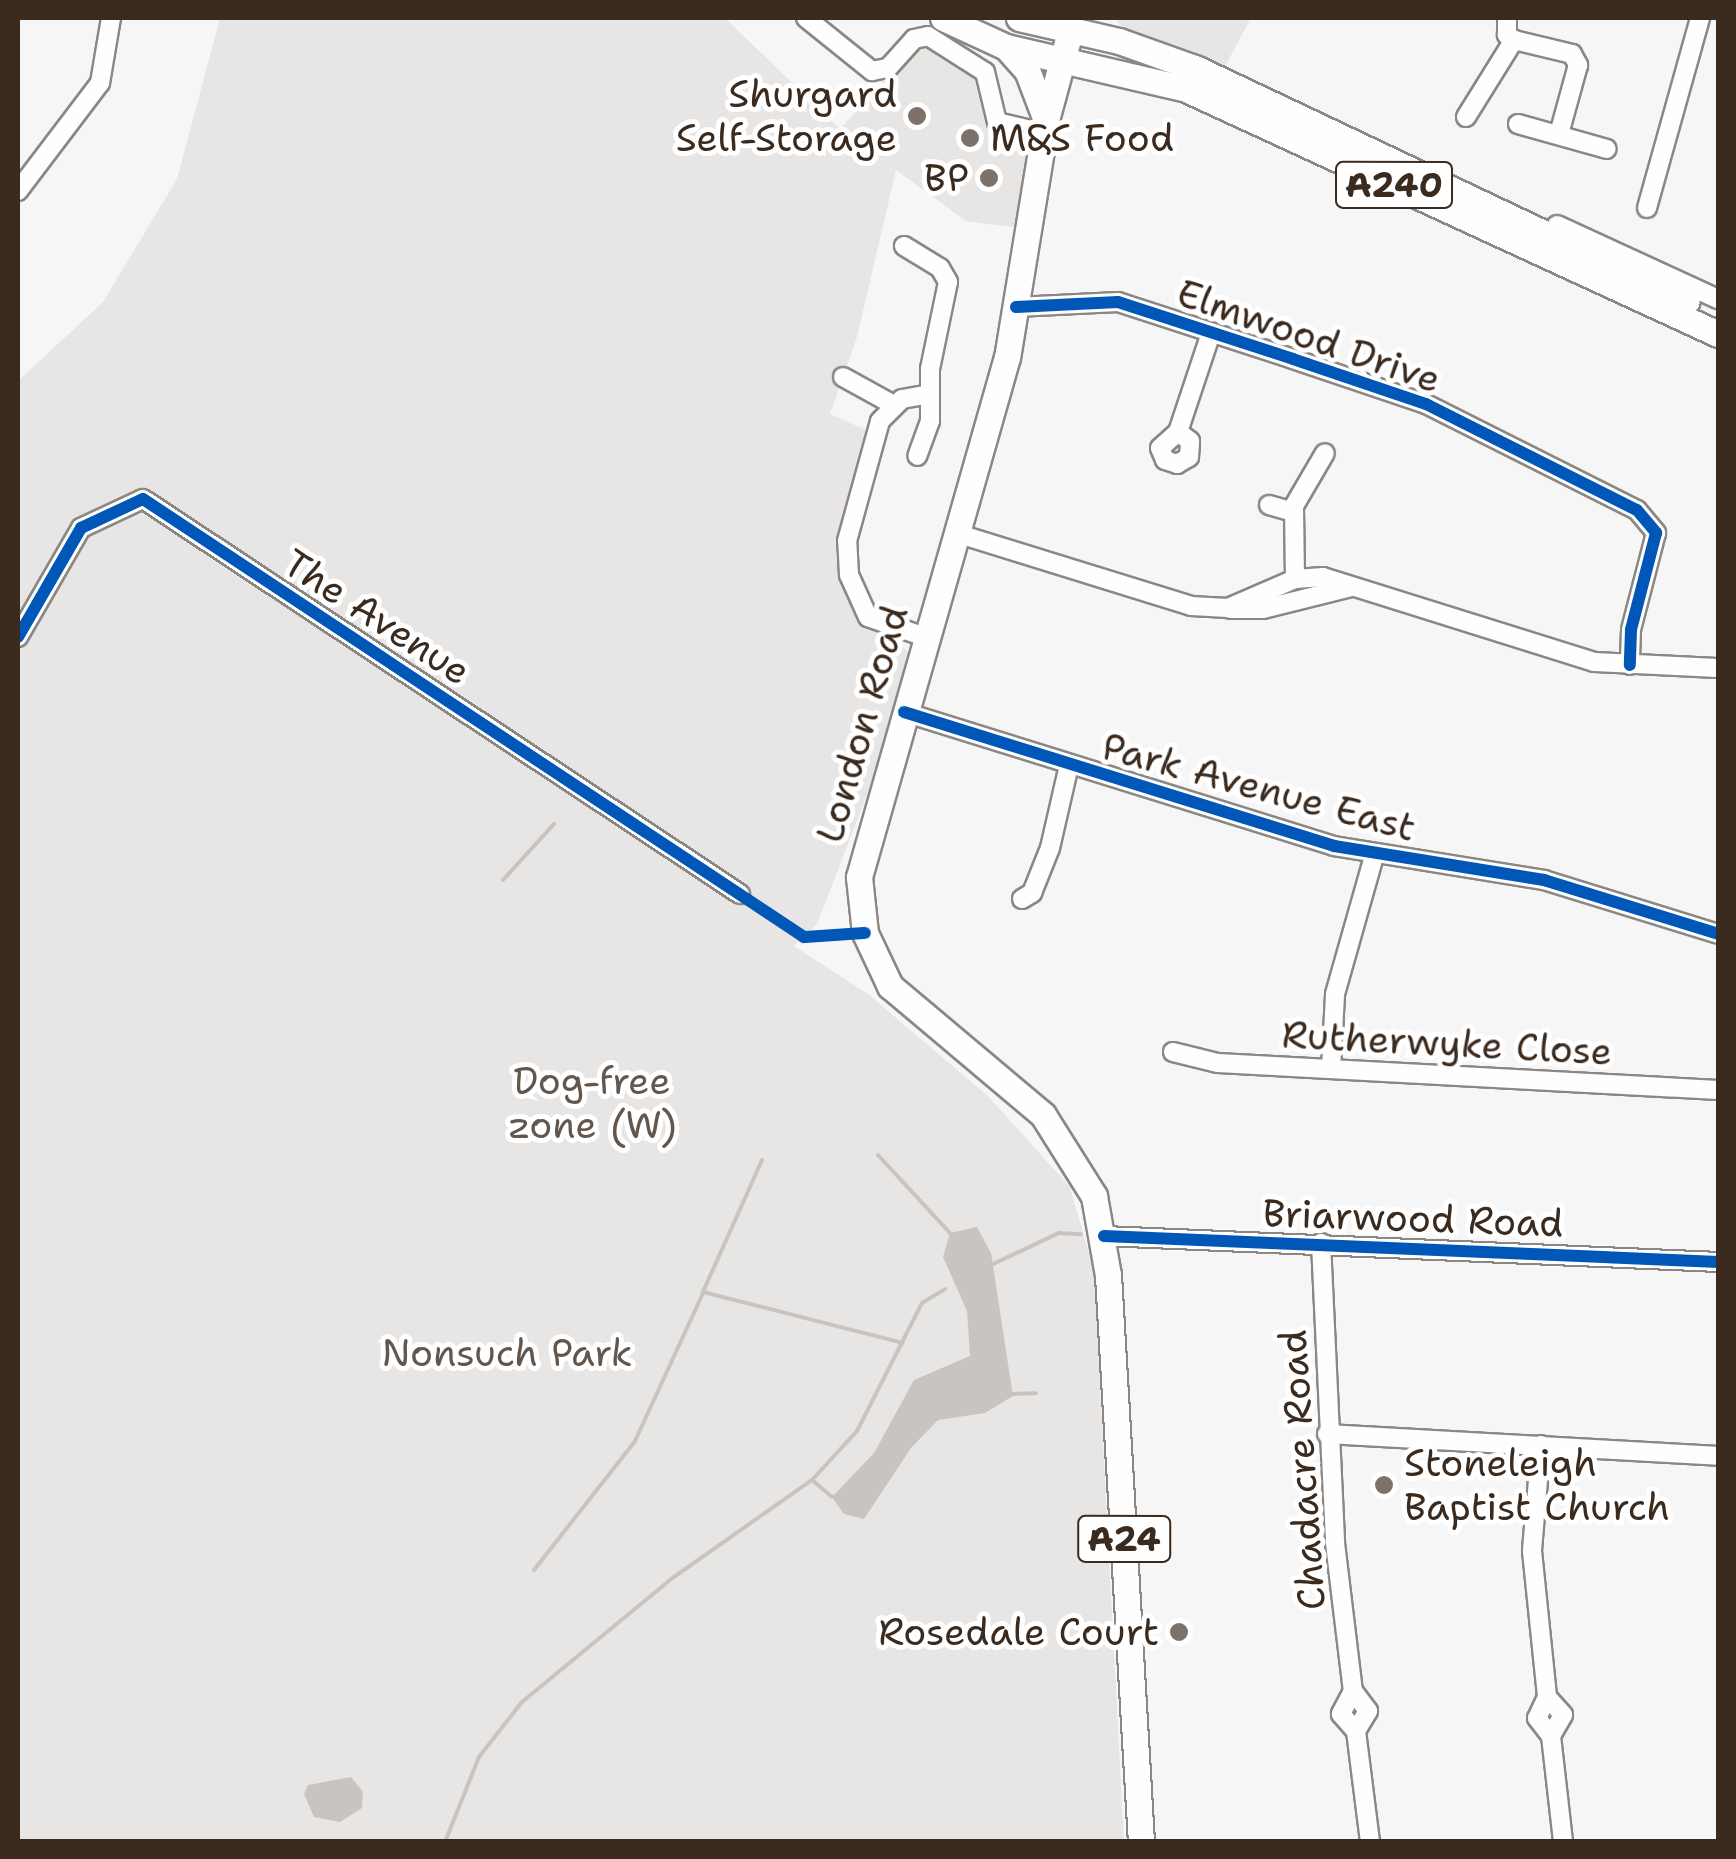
<!DOCTYPE html>
<style>
body{margin:0}
#map{position:relative;width:1736px;height:1859px;overflow:hidden;background:#f7f6f6;font-family:"Shantell Sans",sans-serif}
div>[style]{position:absolute}
.built>*{inset:0;background:#e8e6e5}
.green>*{inset:0;background:#e8e6e4}
.water>*{inset:0;background:#c8c4c1}
.stream>*{height:4px;margin:-2px;padding:0 2px;transform-origin:2px;border-radius:2px;background:#c8c4c1}
.roads{filter:drop-shadow(2px 0 #8b8784) drop-shadow(-2px 0 #8b8784) drop-shadow(0 2px #8b8784) drop-shadow(0 -2px #8b8784)}
.minor>*{height:18px;margin:-9px;padding:0 9px;transform-origin:9px;border-radius:9px;background:#fefefe}
.highway>*{height:25px;margin:-12.5px;padding:0 12.5px;transform-origin:12.5px;border-radius:12.5px;background:#fefefe}
.cycleway>*{height:12px;margin:-6px;padding:0 6px;transform-origin:6px;border-radius:6px;background:#0057b8}
.dots>*{width:28px;height:28px;translate:-50% -50%;box-sizing:border-box;border:5px solid #fff;border-radius:50%}
span{translate:-50% -50%;white-space:nowrap;text-align:center;line-height:1.15;-webkit-text-stroke:10px #fff;paint-order:stroke}
.shield-label span{padding:2px 8px;background:#fff;border:2px solid;border-radius:8px;-webkit-text-stroke-width:0}
.shield-label{font-size:35px;color:#3b2a1e;font-weight:700}
.poi-label{font-size:38px;color:#3b2a1e}
.right{translate:-100% -50%;text-align:right}
.left{translate:0 -50%;text-align:left}
.street-label{font-size:38px;color:#3b2a1e}
.park-label{font-size:38px;color:#63564c}
.frame{position:absolute;inset:0;border:20px solid #3b2a1e;pointer-events:none}
</style>
<div id="map">
<div class="built">
<i style="clip-path:polygon(1115px 18px,1251px 18px,1223px 70px,1127px 34px)"></i>
<i style="clip-path:polygon(921px 39px,968px 65px,984px 84px,988px 119px,1027px 145px,1018px 228px,966px 221px,840px 129px)"></i>
</div>
<div class="green">
<i style="clip-path:polygon(220px 18px,725px 18px,840px 129px,896px 170px,857px 337px,830px 414px,868px 431px,839px 534px,845px 584px,908px 652px,872px 782px,817px 924px,794px 946px,868px 994px,988px 1096px,1070px 1187px,1094px 1271px,1124px 1841px,18px 1842px,18px 381px,103px 302px,177px 179px)"></i>
</div>
<div class="water">
<i style="clip-path:polygon(977px 1227px,991px 1253px,1013px 1396px,985px 1413px,938px 1420px,911px 1448px,864px 1519px,844px 1514px,832px 1497px,874px 1453px,914px 1380px,970px 1356px,967px 1311px,943px 1257px,950px 1233px)"></i>
<i style="clip-path:polygon(351px 1777px,363px 1792px,362px 1808px,340px 1822px,314px 1817px,304px 1794px,308px 1785px)"></i>
</div>
<div class="stream">
<i style="left:503px;top:880px;width:76px;rotate:-47.7deg"></i>
<i style="left:878px;top:1155px;width:106px;rotate:47.3deg"></i>
<i style="left:762px;top:1160px;width:145px;rotate:114.1deg"></i>
<i style="left:703px;top:1292px;width:206px;rotate:14.3deg"></i>
<i style="left:993px;top:1264px;width:73px;rotate:-25.2deg"></i>
<i style="left:1059px;top:1233px;width:22px;rotate:3deg"></i>
<i style="left:1012px;top:1394px;width:24px;rotate:-2deg"></i>
<i style="left:812px;top:1480px;width:67px;rotate:-47.4deg"></i>
<i style="left:857px;top:1431px;width:144px;rotate:-63.1deg"></i>
<i style="left:922px;top:1303px;width:27px;rotate:-31deg"></i>
<i style="left:534px;top:1570px;width:164px;rotate:-51.9deg"></i>
<i style="left:635px;top:1441px;width:161px;rotate:-65.3deg"></i>
<i style="left:445px;top:1842px;width:92px;rotate:-68.2deg"></i>
<i style="left:479px;top:1757px;width:70px;rotate:-52deg"></i>
<i style="left:522px;top:1702px;width:193px;rotate:-39.5deg"></i>
<i style="left:671px;top:1579px;width:172px;rotate:-35.1deg"></i>
<i style="left:812px;top:1480px;width:26px;rotate:40deg"></i>
</div>
<div class="roads">
<div class="minor">
<i style="left:806px;top:18px;width:85px;rotate:38.8deg"></i>
<i style="left:872px;top:71px;width:16px;rotate:-11deg"></i>
<i style="left:888px;top:68px;width:39px;rotate:-48deg"></i>
<i style="left:914px;top:39px;width:14px;rotate:-12deg"></i>
<i style="left:928px;top:36px;width:67px;rotate:32.3deg"></i>
<i style="left:985px;top:72px;width:51px;rotate:76.5deg"></i>
<i style="left:997px;top:122px;width:48px;rotate:13.2deg"></i>
<i style="left:1514px;top:40px;width:60px;rotate:13.6deg"></i>
<i style="left:1572px;top:54px;width:13px;rotate:61deg"></i>
<i style="left:1578px;top:65px;width:72px;rotate:105.4deg"></i>
<i style="left:1466px;top:117px;width:91px;rotate:-58.1deg"></i>
<i style="left:1514px;top:40px;width:9px;rotate:-144deg"></i>
<i style="left:1507px;top:35px;width:17px;rotate:-90deg"></i>
<i style="left:1518px;top:124px;width:92px;rotate:15.7deg"></i>
<i style="left:18px;top:191px;width:136px;rotate:-52.8deg"></i>
<i style="left:100px;top:83px;width:66px;rotate:-80.4deg"></i>
<i style="left:1647px;top:208px;width:197px;rotate:-74.4deg"></i>
<i style="left:1557px;top:225px;width:177px;rotate:24.7deg"></i>
<i style="left:904px;top:246px;width:42px;rotate:31.4deg"></i>
<i style="left:940px;top:268px;width:16px;rotate:60deg"></i>
<i style="left:948px;top:282px;width:89px;rotate:101.7deg"></i>
<i style="left:930px;top:369px;width:52px;rotate:90deg"></i>
<i style="left:930px;top:421px;width:37px;rotate:110deg"></i>
<i style="left:1016px;top:307px;width:102px;rotate:-2.8deg"></i>
<i style="left:1118px;top:302px;width:184px;rotate:18deg"></i>
<i style="left:1293px;top:359px;width:140px;rotate:18.7deg"></i>
<i style="left:1426px;top:404px;width:236px;rotate:26.7deg"></i>
<i style="left:1637px;top:510px;width:30px;rotate:50deg"></i>
<i style="left:1656px;top:533px;width:100px;rotate:104.5deg"></i>
<i style="left:1631px;top:630px;width:35px;rotate:92deg"></i>
<i style="left:843px;top:377px;width:58px;rotate:28.8deg"></i>
<i style="left:1178px;top:432px;width:24px;rotate:138deg"></i>
<i style="left:1160px;top:448px;width:13px;rotate:67deg"></i>
<i style="left:1165px;top:460px;width:13px;rotate:18deg"></i>
<i style="left:1177px;top:464px;width:14px;rotate:-30deg"></i>
<i style="left:1189px;top:457px;width:16px;rotate:-86deg"></i>
<i style="left:1190px;top:441px;width:15px;rotate:-143deg"></i>
<i style="left:1178px;top:432px;width:104px;rotate:-71.6deg"></i>
<i style="left:1269px;top:505px;width:25px;rotate:16deg"></i>
<i style="left:959px;top:534px;width:243px;rotate:17.2deg"></i>
<i style="left:1191px;top:606px;width:37px;rotate:3deg"></i>
<i style="left:1228px;top:608px;width:73px;rotate:-23.4deg"></i>
<i style="left:1295px;top:579px;width:28px;rotate:-4deg"></i>
<i style="left:1323px;top:577px;width:284px;rotate:17.4deg"></i>
<i style="left:1594px;top:662px;width:124px;rotate:2.8deg"></i>
<i style="left:1295px;top:579px;width:73px;rotate:-90.8deg"></i>
<i style="left:1294px;top:506px;width:61px;rotate:-59.7deg"></i>
<i style="left:1230px;top:609px;width:33px"></i>
<i style="left:1263px;top:609px;width:91px;rotate:-14deg"></i>
<i style="left:18px;top:637px;width:126px;rotate:-60deg"></i>
<i style="left:81px;top:528px;width:68px;rotate:-25.1deg"></i>
<i style="left:143px;top:499px;width:716px;rotate:33.49deg"></i>
<i style="left:925px;top:637px;width:60px;rotate:-160.7deg"></i>
<i style="left:868px;top:617px;width:46px;rotate:-114.3deg"></i>
<i style="left:849px;top:575px;width:34px;rotate:-93deg"></i>
<i style="left:847px;top:541px;width:124px;rotate:-74.6deg"></i>
<i style="left:880px;top:421px;width:31px;rotate:-45deg"></i>
<i style="left:902px;top:399px;width:28px;rotate:-10deg"></i>
<i style="left:904px;top:712px;width:450px;rotate:17.3deg"></i>
<i style="left:1334px;top:846px;width:213px;rotate:9.2deg"></i>
<i style="left:1544px;top:880px;width:182px;rotate:17.2deg"></i>
<i style="left:1022px;top:899px;width:12px;rotate:-31deg"></i>
<i style="left:1032px;top:893px;width:48px;rotate:-68.2deg"></i>
<i style="left:1050px;top:848px;width:85px;rotate:-77.1deg"></i>
<i style="left:1173px;top:1052px;width:46px;rotate:13.7deg"></i>
<i style="left:1218px;top:1063px;width:501px;rotate:3.09deg"></i>
<i style="left:1331px;top:1069px;width:75px;rotate:-86.9deg"></i>
<i style="left:1335px;top:994px;width:143px;rotate:-74.2deg"></i>
<i style="left:1104px;top:1236px;width:615px;rotate:2.42deg"></i>
<i style="left:1321px;top:1243px;width:300px;rotate:87.3deg"></i>
<i style="left:1335px;top:1543px;width:149px;rotate:83.1deg"></i>
<i style="left:1353px;top:1691px;width:25px;rotate:53deg"></i>
<i style="left:1368px;top:1711px;width:23px;rotate:121deg"></i>
<i style="left:1327px;top:1434px;width:392px;rotate:3.2deg"></i>
<i style="left:1541px;top:1445px;width:106px;rotate:94.9deg"></i>
<i style="left:1532px;top:1551px;width:147px;rotate:84.1deg"></i>
<i style="left:1547px;top:1697px;width:23px;rotate:115deg"></i>
<i style="left:1537px;top:1718px;width:23px;rotate:52deg"></i>
<i style="left:1551px;top:1736px;width:107px;rotate:83.5deg"></i>
<i style="left:1353px;top:1691px;width:26px;rotate:118deg"></i>
<i style="left:1341px;top:1714px;width:23px;rotate:49deg"></i>
<i style="left:1356px;top:1731px;width:112px;rotate:82.8deg"></i>
<i style="left:1547px;top:1697px;width:24px;rotate:48deg"></i>
<i style="left:1563px;top:1715px;width:24px;rotate:120deg"></i>
</div>
<div class="highway">
<i style="left:943px;top:18px;width:69px;rotate:24.7deg"></i>
<i style="left:1006px;top:47px;width:185px;rotate:13.1deg"></i>
<i style="left:1186px;top:89px;width:586px;rotate:24.73deg"></i>
<i style="left:1019px;top:18px;width:103px;rotate:13deg"></i>
<i style="left:1119px;top:41px;width:81px;rotate:19.6deg"></i>
<i style="left:1195px;top:68px;width:544px;rotate:25.34deg"></i>
<i style="left:1071px;top:28px;width:95px;rotate:105.2deg"></i>
<i style="left:1046px;top:120px;width:240px;rotate:99.3deg"></i>
<i style="left:1007px;top:357px;width:541px;rotate:105.89deg"></i>
<i style="left:859px;top:877px;width:56px;rotate:83.9deg"></i>
<i style="left:865px;top:933px;width:59px;rotate:64.7deg"></i>
<i style="left:890px;top:986px;width:200px;rotate:40.1deg"></i>
<i style="left:1043px;top:1115px;width:96px;rotate:57.8deg"></i>
<i style="left:1094px;top:1196px;width:80px;rotate:80deg"></i>
<i style="left:1108px;top:1275px;width:568px;rotate:86.67deg"></i>
<i style="left:1006px;top:47px;width:31px;rotate:48deg"></i>
<i style="left:1027px;top:70px;width:53px;rotate:69.2deg"></i>
</div>
</div>
<div class="cycleway">
<i style="left:1016px;top:307px;width:102px;rotate:-2.8deg"></i>
<i style="left:1118px;top:302px;width:184px;rotate:18deg"></i>
<i style="left:1293px;top:359px;width:140px;rotate:18.7deg"></i>
<i style="left:1426px;top:404px;width:236px;rotate:26.7deg"></i>
<i style="left:1637px;top:510px;width:30px;rotate:50deg"></i>
<i style="left:1656px;top:533px;width:100px;rotate:104.5deg"></i>
<i style="left:1631px;top:630px;width:35px;rotate:92deg"></i>
<i style="left:18px;top:637px;width:126px;rotate:-60deg"></i>
<i style="left:81px;top:528px;width:68px;rotate:-25.1deg"></i>
<i style="left:143px;top:499px;width:793px;rotate:33.53deg"></i>
<i style="left:804px;top:937px;width:61px;rotate:-3.8deg"></i>
<i style="left:904px;top:712px;width:450px;rotate:17.3deg"></i>
<i style="left:1334px;top:846px;width:213px;rotate:9.2deg"></i>
<i style="left:1544px;top:880px;width:182px;rotate:17.2deg"></i>
<i style="left:1104px;top:1236px;width:615px;rotate:2.42deg"></i>
</div>
<div class="dots">
<i style="left:917px;top:116px;background:#7d716a"></i>
<i style="left:970px;top:138px;background:#7d716a"></i>
<i style="left:989px;top:178px;background:#7d716a"></i>
<i style="left:1384px;top:1485px;background:#7d716a"></i>
<i style="left:1179px;top:1632px;background:#7d716a"></i>
</div>
<div class="shield-label">
<span style="left:1394px;top:185px">A240</span>
<span style="left:1124px;top:1539px">A24</span>
</div>
<div class="poi-label">
<span class="right" style="left:897px;top:116px">Shurgard<br>Self-Storage</span>
<span class="left" style="left:990px;top:138px">M&amp;S Food</span>
<span class="right" style="left:969px;top:178px">BP</span>
<span class="left" style="left:1404px;top:1485px">Stoneleigh<br>Baptist Church</span>
<span class="right" style="left:1159px;top:1632px">Rosedale Court</span>
</div>
<div class="street-label">
<span style="left:1309px;top:336px;rotate:19deg">Elmwood Drive</span>
<span style="left:377px;top:617px;rotate:33deg">The Avenue</span>
<span style="left:862px;top:724px;rotate:-74deg">London Road</span>
<span style="left:1259px;top:787px;rotate:15deg">Park Avenue East</span>
<span style="left:1447px;top:1043px;rotate:3deg">Rutherwyke Close</span>
<span style="left:1413px;top:1218px;rotate:2deg">Briarwood Road</span>
<span style="left:1302px;top:1470px;rotate:-94deg">Chadacre Road</span>
</div>
<div class="park-label">
<span style="left:592px;top:1103px">Dog-free<br>zone (W)</span>
<span style="left:507px;top:1353px">Nonsuch Park</span>
</div>
<div class="frame"></div>
</div>
